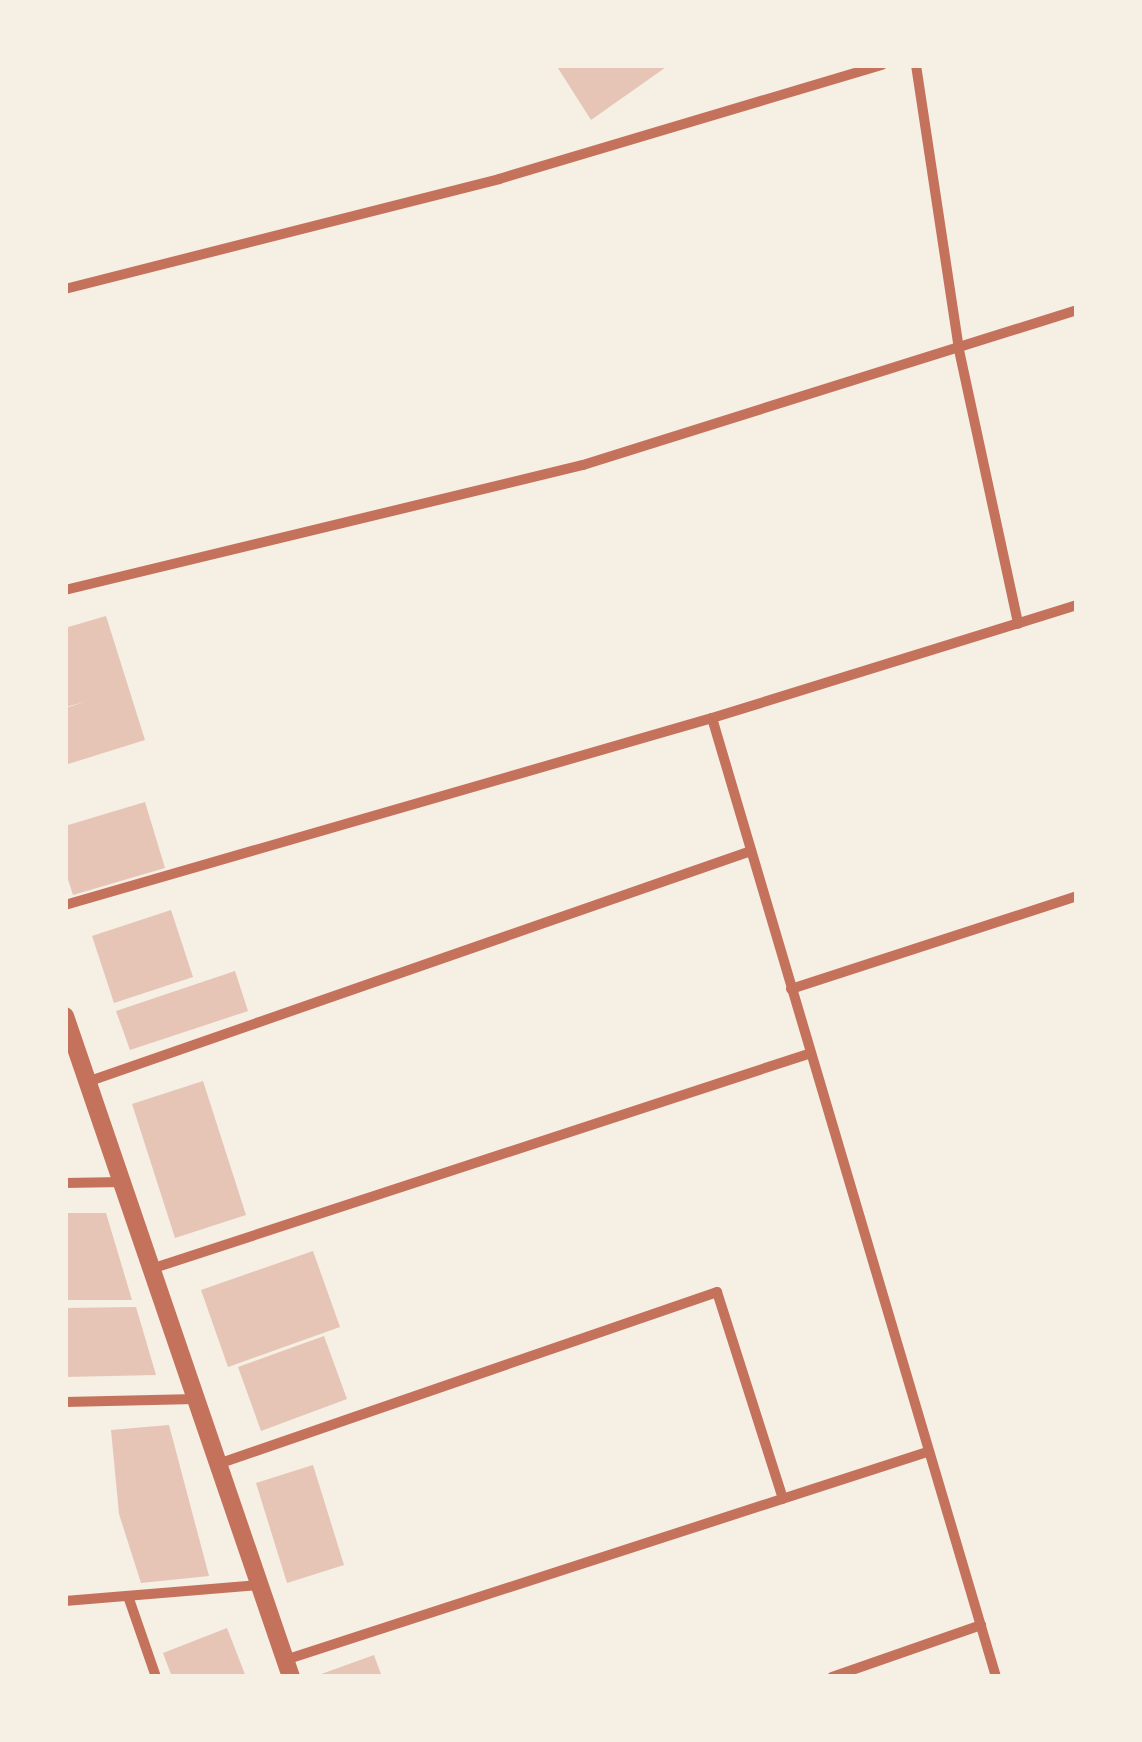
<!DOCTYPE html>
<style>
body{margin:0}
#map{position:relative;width:1142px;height:1742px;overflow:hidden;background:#f6efe4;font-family:"Open Sans",sans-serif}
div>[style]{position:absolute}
.building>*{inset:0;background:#e6c5b7}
.minor>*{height:10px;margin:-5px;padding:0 5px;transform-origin:5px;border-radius:5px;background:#c5725c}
.tertiary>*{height:18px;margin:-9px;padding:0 9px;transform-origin:9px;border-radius:9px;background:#c5725c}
span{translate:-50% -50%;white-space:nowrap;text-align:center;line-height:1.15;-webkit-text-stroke:8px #f6efe4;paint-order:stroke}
.frame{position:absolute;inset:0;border:68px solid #f6efe4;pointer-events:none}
</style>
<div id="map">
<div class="building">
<i style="clip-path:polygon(556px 65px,669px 65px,591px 120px)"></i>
<i style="clip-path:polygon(106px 616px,145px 740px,65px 765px,65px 708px,85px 702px,65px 707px,65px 628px)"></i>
<i style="clip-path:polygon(145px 802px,165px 868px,73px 895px,65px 870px,65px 826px)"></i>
<i style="clip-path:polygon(171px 910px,193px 977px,114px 1003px,92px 936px)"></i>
<i style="clip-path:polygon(235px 971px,248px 1011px,130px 1050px,116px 1011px)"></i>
<i style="clip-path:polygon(203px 1081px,246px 1215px,175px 1238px,132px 1104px)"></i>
<i style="clip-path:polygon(65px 1213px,106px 1213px,132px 1300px,66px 1300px)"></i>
<i style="clip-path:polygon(313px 1251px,340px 1327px,228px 1367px,201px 1290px)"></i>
<i style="clip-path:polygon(136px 1307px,156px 1375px,65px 1377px,65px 1308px)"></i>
<i style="clip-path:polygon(324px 1336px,347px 1399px,261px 1431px,238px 1367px)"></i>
<i style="clip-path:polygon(169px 1425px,209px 1576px,141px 1583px,119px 1514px,111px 1430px)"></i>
<i style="clip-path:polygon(313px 1465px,344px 1565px,287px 1583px,256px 1483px)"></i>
<i style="clip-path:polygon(227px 1628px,246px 1677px,172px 1677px,163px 1653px)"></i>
<i style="clip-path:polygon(374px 1655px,382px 1677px,313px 1677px)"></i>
</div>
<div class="minor">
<i style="left:916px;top:65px;width:288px;rotate:81.4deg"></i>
<i style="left:959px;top:350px;width:280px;rotate:77.8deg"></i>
<i style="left:65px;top:289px;width:448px;rotate:-14.2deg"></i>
<i style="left:499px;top:179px;width:400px;rotate:-16.6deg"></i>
<i style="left:65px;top:590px;width:533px;rotate:-13.57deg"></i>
<i style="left:583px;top:465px;width:518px;rotate:-17.42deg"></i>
<i style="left:712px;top:718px;width:1000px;rotate:73.5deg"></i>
<i style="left:65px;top:905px;width:673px;rotate:-16.12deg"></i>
<i style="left:712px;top:718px;width:382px;rotate:-17.2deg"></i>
<i style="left:791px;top:989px;width:301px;rotate:-18deg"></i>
<i style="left:87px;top:1082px;width:703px;rotate:-19.18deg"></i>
<i style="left:65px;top:1183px;width:57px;rotate:-1deg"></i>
<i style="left:151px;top:1269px;width:694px;rotate:-18.12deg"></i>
<i style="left:65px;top:1402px;width:131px;rotate:-1.3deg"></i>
<i style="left:218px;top:1464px;width:528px;rotate:-19.02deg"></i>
<i style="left:717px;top:1292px;width:217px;rotate:72.3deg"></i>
<i style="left:129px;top:1599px;width:83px;rotate:70.9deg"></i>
<i style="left:65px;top:1601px;width:196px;rotate:-4.7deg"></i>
<i style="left:285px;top:1660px;width:675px;rotate:-17.95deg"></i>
<i style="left:832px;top:1677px;width:158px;rotate:-19.2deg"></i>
</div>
<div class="tertiary">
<i style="left:65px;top:1016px;width:699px;rotate:71.12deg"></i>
</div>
<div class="frame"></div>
</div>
